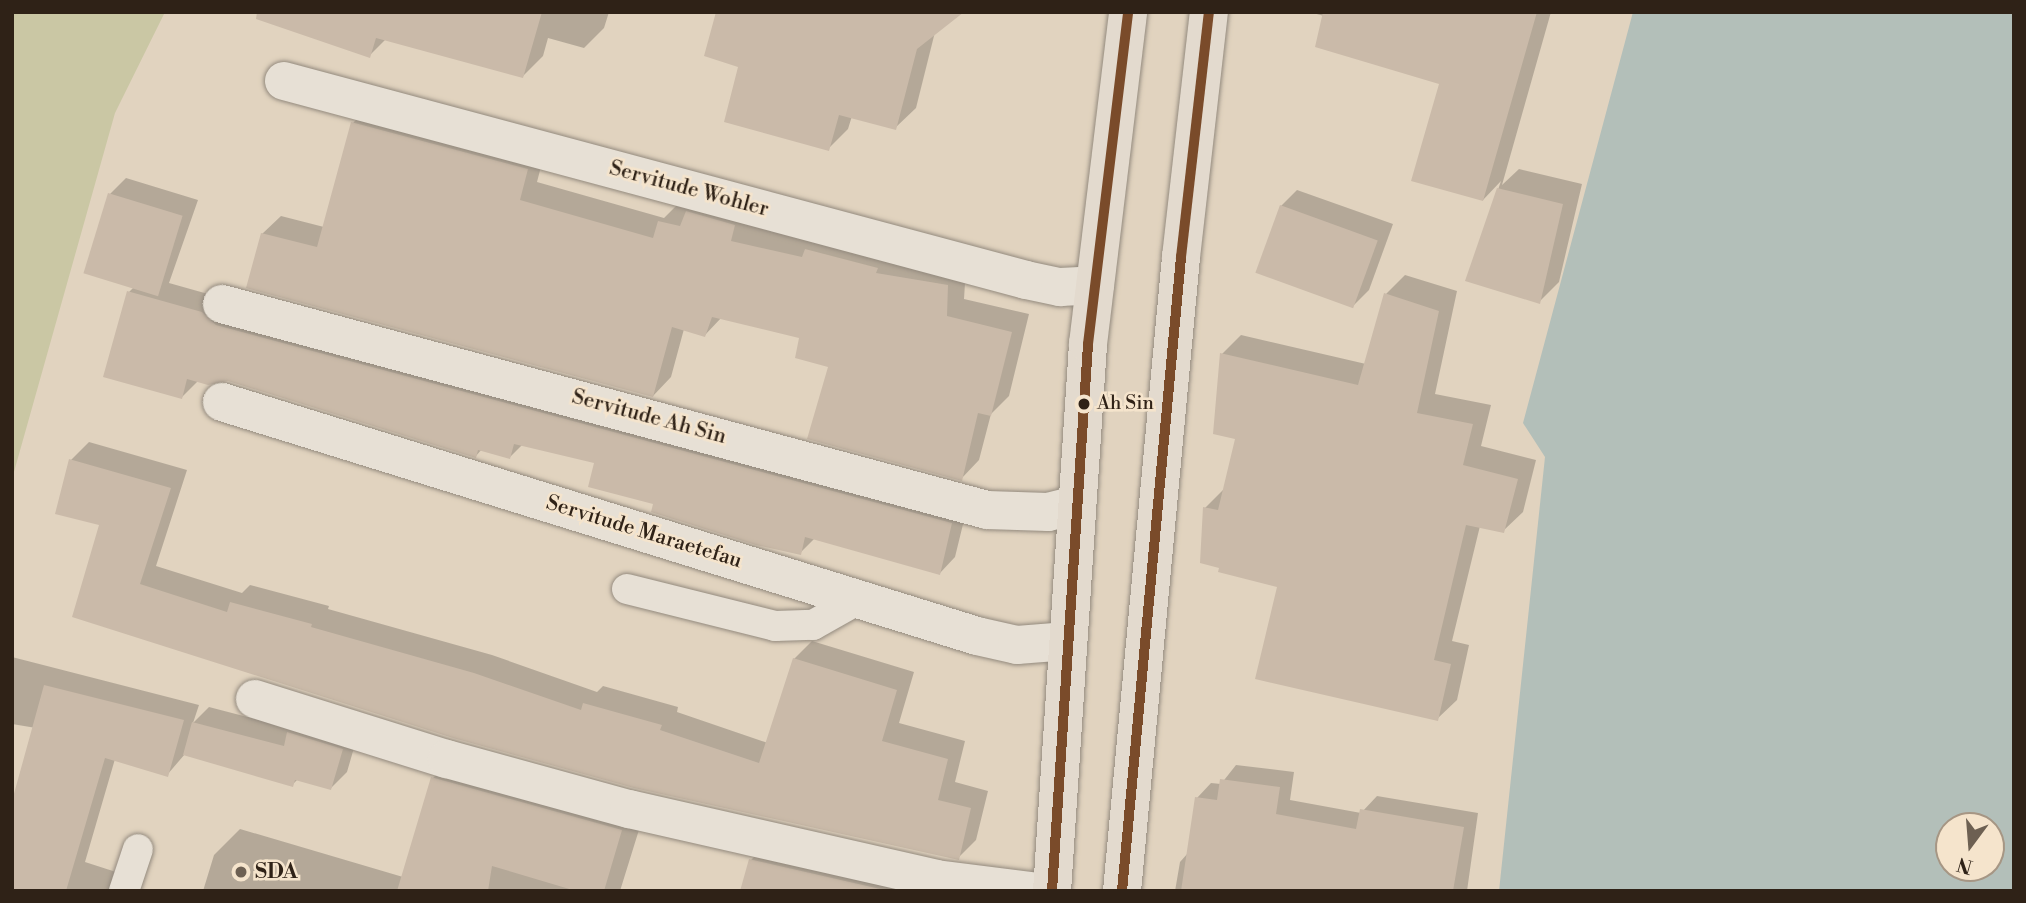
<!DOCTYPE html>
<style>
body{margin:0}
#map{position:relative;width:2026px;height:903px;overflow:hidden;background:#e1d3bf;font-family:"Libre Bodoni",serif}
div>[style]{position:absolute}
.green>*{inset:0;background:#cac7a4}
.water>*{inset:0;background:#b3bfb9}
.shadow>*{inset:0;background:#0003}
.building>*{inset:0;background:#cabaa9;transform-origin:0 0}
.roads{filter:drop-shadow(0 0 2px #938a7e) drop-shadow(0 0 2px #938a7e)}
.lane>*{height:30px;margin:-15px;padding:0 15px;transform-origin:15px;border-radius:15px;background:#e7e0d5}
.street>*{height:38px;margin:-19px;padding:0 19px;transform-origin:19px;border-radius:19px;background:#e7e0d5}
.primary>*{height:38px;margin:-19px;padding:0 19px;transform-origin:19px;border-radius:19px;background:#e3dace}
.bus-1>*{height:10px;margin:-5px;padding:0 5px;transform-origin:5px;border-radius:5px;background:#7a4b2a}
.dots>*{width:19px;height:19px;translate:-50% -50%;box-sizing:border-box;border:4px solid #f5e4cc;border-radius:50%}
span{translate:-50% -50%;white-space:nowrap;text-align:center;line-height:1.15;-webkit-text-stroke:5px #f5e4cc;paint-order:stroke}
.bus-label{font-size:19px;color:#2f2217}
.left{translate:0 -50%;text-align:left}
.street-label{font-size:21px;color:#2f2217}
.poi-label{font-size:21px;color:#2f2217;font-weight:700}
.frame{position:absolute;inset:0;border:14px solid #2f2217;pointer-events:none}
.north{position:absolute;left:1935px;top:812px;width:70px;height:70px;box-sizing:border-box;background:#f5e4cc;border:2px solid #a69684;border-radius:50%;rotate:196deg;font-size:19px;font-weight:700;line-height:28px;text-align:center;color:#2f2217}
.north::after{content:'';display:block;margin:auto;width:24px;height:32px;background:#6d6052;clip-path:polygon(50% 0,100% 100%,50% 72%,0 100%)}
</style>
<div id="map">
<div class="green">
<div style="clip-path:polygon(12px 12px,165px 12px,115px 113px,12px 479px)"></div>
</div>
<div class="water">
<div style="clip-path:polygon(evenodd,1633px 12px,2014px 12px,2014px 891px,1499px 891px,1545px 457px,1523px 423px,1633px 12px,1949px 826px,1991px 826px,1991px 868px,1949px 868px,1949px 826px)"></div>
</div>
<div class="shadow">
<div style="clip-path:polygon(283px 12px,609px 12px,604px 28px,584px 48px,548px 38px,543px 56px,523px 76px,386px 39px,369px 56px)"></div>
<div style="clip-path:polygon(1309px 12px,1551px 12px,1502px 185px,1519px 169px,1582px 184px,1559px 282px,1539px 302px,1467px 280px,1501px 181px,1483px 200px,1441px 82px,1324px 16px)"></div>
<div style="clip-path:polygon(935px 32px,916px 108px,895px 128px,852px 116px,848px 129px,828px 149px,726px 121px)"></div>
<div style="clip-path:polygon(371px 104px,545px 151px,537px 182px,664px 218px,678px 204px,966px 268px,964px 299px,1029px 314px,1009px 396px,991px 414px,979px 460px,961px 479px,802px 337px,722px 317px,705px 335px,684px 329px,671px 377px,653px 396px,262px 234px,281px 216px,324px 227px,353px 123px)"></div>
<div style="clip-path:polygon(126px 178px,198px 200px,169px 283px,967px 508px,955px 557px,940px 573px,815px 538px,800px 553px,655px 502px,596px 462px,523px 444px,510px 457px,482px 449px,476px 456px,229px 379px,198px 381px,182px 397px,129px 292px,134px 287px,110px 194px)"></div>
<div style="clip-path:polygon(1297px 190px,1393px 224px,1369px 290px,1353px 306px,1281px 206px)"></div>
<div style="clip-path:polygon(1405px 275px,1457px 291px,1435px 394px,1491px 405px,1481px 446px,1536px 460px,1523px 512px,1503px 531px,1480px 526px,1452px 641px,1469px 645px,1457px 700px,1437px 719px,1280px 585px,1205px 508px,1224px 489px,1237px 438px,1222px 354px,1241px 335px,1366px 364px,1386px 294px)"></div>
<div style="clip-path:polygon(89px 442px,187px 470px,156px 566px,242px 593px,250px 585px,329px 606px,328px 609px,492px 655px,597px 692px,603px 686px,678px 707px,677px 712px,768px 743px,794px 659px,812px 641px,914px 672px,899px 723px,965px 741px,955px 782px,988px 791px,976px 840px,958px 858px,74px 616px,101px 524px,71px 460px)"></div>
<div style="clip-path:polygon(12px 657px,199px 705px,193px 723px,209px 707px,293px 729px,358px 734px,347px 772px,331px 788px,298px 779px,292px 785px,185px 754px,167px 775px,115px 759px,85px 862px,116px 872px,117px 891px,12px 891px,36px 728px,12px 724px)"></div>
<div style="clip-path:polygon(459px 752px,647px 804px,620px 891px,203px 891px,214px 855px,240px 829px,403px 877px,433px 778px)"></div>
<div style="clip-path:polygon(1236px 765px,1294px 772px,1290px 800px,1361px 813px,1377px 796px,1478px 813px,1467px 891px,1175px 891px,1180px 862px,1188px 853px,1197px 798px,1211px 783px,1221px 784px)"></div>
<div style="clip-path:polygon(773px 838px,928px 891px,742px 891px,751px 860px)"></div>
</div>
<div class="building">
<div style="clip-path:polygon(257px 12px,542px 12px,523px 78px,376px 38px,370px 58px,256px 19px)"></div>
<div style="clip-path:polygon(716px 12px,964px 12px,917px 49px,896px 130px,839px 115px,829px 151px,724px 122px,738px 67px,704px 56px)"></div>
<div style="clip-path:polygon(1323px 12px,1537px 12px,1483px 201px,1411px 181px,1439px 84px,1315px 47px)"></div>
<div style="clip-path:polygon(351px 122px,528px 169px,520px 200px,653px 238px,658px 221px,680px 226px,686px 211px,735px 225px,731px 241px,802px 257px,805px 249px,878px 268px,876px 273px,948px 285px,947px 316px,1012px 332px,991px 416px,978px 413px,962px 481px,807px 439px,828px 367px,795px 358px,799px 338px,712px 317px,705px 337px,672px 327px,653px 397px,246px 288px,261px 233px,317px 247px)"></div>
<div style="clip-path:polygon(1497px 188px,1563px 204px,1540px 304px,1465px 281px)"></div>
<div style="left:108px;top:193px;width:78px;height:84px;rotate:17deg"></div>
<div style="left:1280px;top:205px;width:104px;height:72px;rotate:20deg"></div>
<div style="clip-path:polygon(127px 291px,202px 312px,216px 325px,952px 523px,940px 575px,805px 537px,801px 555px,756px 545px,651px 512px,653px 504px,588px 487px,594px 463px,514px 444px,510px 459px,478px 450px,476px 458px,228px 381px,208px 385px,187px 379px,182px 399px,103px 377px)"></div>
<div style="clip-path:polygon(1384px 293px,1439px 311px,1417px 413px,1473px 424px,1463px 465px,1518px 479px,1504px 533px,1466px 525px,1434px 660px,1451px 664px,1438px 721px,1255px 679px,1277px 587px,1218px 572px,1219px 568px,1200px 563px,1203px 507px,1218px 510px,1235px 439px,1213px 434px,1220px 353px,1358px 385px)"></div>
<div style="clip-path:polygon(69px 459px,171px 488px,140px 584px,227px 612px,230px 602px,312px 624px,311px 627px,474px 673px,581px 710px,583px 703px,662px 725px,660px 730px,759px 763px,793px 658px,897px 690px,882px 741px,948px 759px,938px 800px,971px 808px,959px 860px,634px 788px,453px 738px,72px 617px,99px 525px,55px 514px)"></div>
<div style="clip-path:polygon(44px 685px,184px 720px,168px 777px,105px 758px,66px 891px,12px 891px,12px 801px)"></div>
<div style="clip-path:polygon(192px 722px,284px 746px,287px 732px,343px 749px,331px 790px,295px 780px,293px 787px,183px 755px)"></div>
<div style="clip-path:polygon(431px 777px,622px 830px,604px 891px,576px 891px,492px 866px,488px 891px,397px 891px)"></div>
<div style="clip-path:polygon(1220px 779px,1280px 787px,1276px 814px,1356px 829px,1360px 809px,1464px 827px,1453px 891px,1181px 891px,1195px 797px,1217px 800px)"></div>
<div style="clip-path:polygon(749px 859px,889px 891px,740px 891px)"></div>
</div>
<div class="roads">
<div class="lane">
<div style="left:627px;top:589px;width:153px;rotate:14deg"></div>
<div style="left:775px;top:626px;width:38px;rotate:-2deg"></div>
<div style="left:813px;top:625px;width:53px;rotate:-29.5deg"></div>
<div style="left:124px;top:891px;width:44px;rotate:-71.6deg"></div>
</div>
<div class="street">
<div style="left:284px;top:81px;width:768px;rotate:15.01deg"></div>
<div style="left:1026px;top:280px;width:35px;rotate:12deg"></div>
<div style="left:1060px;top:287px;width:35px;rotate:-3deg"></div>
<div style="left:222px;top:304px;width:792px;rotate:15.07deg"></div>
<div style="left:987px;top:510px;width:61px;rotate:1.9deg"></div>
<div style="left:1048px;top:512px;width:30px;rotate:-14deg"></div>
<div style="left:222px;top:402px;width:790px;rotate:17.22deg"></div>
<div style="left:977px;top:636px;width:41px;rotate:12.7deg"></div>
<div style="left:1017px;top:645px;width:51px;rotate:-4.5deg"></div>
<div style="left:255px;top:699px;width:201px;rotate:17.4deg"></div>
<div style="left:447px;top:759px;width:189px;rotate:15.4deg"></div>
<div style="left:629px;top:809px;width:315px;rotate:12.8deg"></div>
<div style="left:936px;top:879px;width:96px;rotate:7.2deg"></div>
</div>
<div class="primary">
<div style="left:1052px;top:891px;width:548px;rotate:-86.23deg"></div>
<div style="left:1088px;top:344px;width:334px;rotate:-83.1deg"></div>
<div style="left:1122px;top:891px;width:637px;rotate:-84.68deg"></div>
<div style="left:1181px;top:257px;width:247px;rotate:-83.5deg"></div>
</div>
</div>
<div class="bus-1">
<div style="left:1052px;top:891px;width:548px;rotate:-86.23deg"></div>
<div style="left:1088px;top:344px;width:334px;rotate:-83.1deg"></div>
<div style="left:1122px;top:891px;width:637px;rotate:-84.68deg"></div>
<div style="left:1181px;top:257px;width:247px;rotate:-83.5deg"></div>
</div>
<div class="dots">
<div style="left:1084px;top:404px;background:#2f2217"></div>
<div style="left:241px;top:872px;background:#6d6052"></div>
</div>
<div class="bus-label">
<span class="left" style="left:1097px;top:404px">Ah Sin</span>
</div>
<div class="street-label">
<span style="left:689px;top:189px;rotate:15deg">Servitude Wohler</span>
<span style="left:649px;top:417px;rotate:15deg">Servitude Ah Sin</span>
<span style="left:644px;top:532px;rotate:17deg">Servitude Maraetefau</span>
</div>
<div class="poi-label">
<span class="left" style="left:255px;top:872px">SDA</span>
</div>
<div class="frame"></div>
<div class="north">N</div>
</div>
